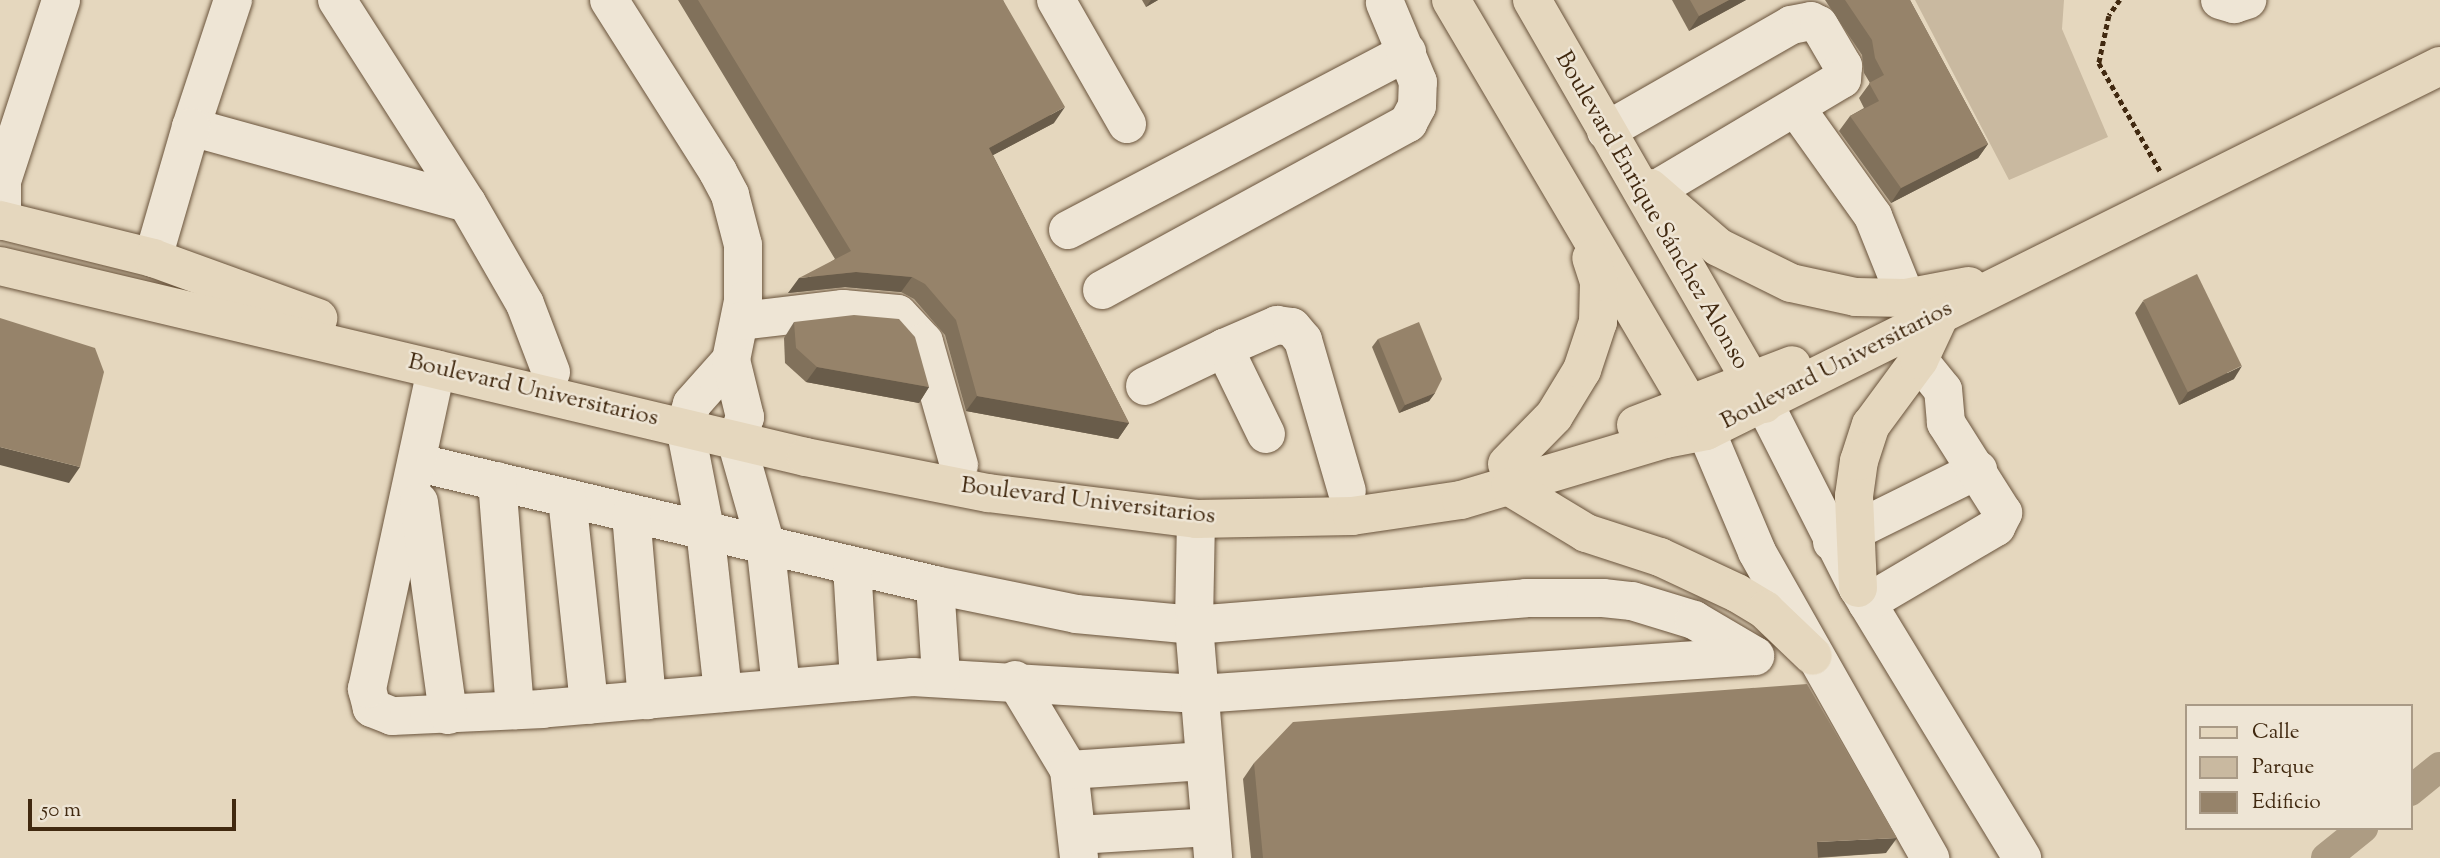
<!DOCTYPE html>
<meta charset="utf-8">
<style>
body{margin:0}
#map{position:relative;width:2440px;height:858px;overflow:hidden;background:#e5d7be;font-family:"Sorts Mill Goudy",serif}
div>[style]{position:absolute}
.green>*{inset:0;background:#c9b9a0}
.canal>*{height:30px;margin:-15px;padding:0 15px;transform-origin:15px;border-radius:15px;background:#ad9c83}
.path>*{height:4.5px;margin-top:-2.25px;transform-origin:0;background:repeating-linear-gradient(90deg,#412910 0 5px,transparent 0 8.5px)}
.roads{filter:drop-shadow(0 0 2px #6a543c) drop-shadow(0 0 2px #6a543c)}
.minor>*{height:38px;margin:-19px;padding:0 19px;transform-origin:19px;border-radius:19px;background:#eee5d5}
.major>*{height:38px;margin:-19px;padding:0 19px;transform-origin:19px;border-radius:19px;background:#e5d7be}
.wall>*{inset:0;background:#81715b}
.shaded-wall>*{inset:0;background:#695c4a}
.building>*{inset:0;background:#96836a;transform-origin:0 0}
span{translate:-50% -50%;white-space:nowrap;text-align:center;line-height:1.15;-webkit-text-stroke:5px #eee5d5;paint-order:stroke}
.street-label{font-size:24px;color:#412910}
.legend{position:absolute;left:2185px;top:704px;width:228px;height:126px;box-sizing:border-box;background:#eee5d5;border:2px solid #a99a86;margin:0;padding:9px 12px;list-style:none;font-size:21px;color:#412910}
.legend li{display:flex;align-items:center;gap:14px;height:35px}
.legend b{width:35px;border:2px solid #a99a86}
.scale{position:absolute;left:28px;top:799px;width:208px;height:32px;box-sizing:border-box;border:4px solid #412910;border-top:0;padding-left:9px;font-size:21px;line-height:24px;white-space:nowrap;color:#412910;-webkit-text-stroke:5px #eee5d5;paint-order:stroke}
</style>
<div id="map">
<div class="green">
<div style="clip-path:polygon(1915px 0,2064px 0,2062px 29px,2108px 137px,2009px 180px)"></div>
</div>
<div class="canal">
<div style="left:2410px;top:791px;width:38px;rotate:-39deg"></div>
<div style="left:2326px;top:858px;width:48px;rotate:-39deg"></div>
</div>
<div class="path">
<div style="left:2120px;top:0;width:19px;rotate:125deg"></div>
<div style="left:2109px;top:16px;width:48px;rotate:102deg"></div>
<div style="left:2099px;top:63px;width:124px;rotate:60.5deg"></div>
</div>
<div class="roads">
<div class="minor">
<div style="left:233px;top:0;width:134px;rotate:108.3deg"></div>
<div style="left:191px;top:127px;width:286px;rotate:15.4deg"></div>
<div style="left:337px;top:0;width:241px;rotate:57.4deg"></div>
<div style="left:467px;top:203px;width:116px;rotate:60.1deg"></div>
<div style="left:525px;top:304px;width:73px;rotate:69.1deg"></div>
<div style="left:609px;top:0;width:204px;rotate:57.6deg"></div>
<div style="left:718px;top:172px;width:26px;rotate:62deg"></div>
<div style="left:730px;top:195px;width:52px;rotate:75.4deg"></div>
<div style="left:743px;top:245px;width:56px;rotate:90deg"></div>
<div style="left:743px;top:301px;width:60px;rotate:101.5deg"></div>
<div style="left:731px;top:360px;width:59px;rotate:131.6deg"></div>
<div style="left:692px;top:404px;width:24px;rotate:107deg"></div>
<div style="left:685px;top:427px;width:104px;rotate:78.9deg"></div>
<div style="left:705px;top:529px;width:165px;rotate:83.7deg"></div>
<div style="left:1056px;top:0;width:143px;rotate:60.2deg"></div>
<div style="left:2220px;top:0;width:15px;rotate:16deg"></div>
<div style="left:2234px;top:4px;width:14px;rotate:-17deg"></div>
<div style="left:1796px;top:108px;width:133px;rotate:54.5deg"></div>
<div style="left:1873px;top:216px;width:88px;rotate:68.1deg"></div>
<div style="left:1606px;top:131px;width:213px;rotate:-29.8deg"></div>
<div style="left:1791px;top:25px;width:20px;rotate:-11deg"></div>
<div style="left:1811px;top:21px;width:9px;rotate:27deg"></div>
<div style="left:1819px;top:25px;width:48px;rotate:59.7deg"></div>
<div style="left:1843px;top:66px;width:13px;rotate:94deg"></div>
<div style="left:1842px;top:79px;width:217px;rotate:149.3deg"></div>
<div style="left:2px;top:221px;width:40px;rotate:-90deg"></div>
<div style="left:2px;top:181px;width:190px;rotate:-71.9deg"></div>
<div style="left:1068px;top:230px;width:383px;rotate:-27.7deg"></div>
<div style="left:153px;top:258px;width:136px;rotate:-73.8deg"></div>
<div style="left:1102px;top:290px;width:349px;rotate:-28.6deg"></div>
<div style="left:1408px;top:123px;width:19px;rotate:-62deg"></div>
<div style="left:1417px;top:106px;width:24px;rotate:-88deg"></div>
<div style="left:1418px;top:82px;width:86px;rotate:-112.7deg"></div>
<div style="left:741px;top:321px;width:103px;rotate:-6.7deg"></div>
<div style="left:843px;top:309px;width:55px;rotate:5.2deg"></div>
<div style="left:898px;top:314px;width:38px;rotate:47deg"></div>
<div style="left:924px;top:342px;width:128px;rotate:74.1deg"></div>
<div style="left:731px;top:360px;width:59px;rotate:76.2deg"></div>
<div style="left:745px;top:417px;width:25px;rotate:111deg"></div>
<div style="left:736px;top:440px;width:106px;rotate:74.1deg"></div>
<div style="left:765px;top:542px;width:146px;rotate:83.7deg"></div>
<div style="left:1145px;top:386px;width:88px;rotate:-25.7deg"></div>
<div style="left:1765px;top:405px;width:205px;rotate:63.1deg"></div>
<div style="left:1858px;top:588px;width:316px;rotate:58.7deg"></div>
<div style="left:1706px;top:431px;width:131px;rotate:67.1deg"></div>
<div style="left:1757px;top:552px;width:352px;rotate:60.5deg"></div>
<div style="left:1266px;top:434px;width:96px;rotate:-116deg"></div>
<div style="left:1224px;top:348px;width:58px;rotate:-23.5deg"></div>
<div style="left:1277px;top:325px;width:15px;rotate:8deg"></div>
<div style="left:1292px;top:327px;width:17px;rotate:50deg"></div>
<div style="left:1303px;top:340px;width:157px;rotate:73.8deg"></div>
<div style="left:419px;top:463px;width:530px;rotate:13.3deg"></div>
<div style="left:935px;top:585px;width:144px;rotate:11.6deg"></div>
<div style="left:1076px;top:614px;width:119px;rotate:5.3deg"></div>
<div style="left:1194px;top:625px;width:333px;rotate:-4.6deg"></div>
<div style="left:1526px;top:598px;width:77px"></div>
<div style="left:1603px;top:598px;width:29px;rotate:6deg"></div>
<div style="left:1632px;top:601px;width:65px;rotate:17deg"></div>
<div style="left:1694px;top:620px;width:71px;rotate:30.5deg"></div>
<div style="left:1755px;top:656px;width:557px;rotate:176.09deg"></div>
<div style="left:1199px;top:694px;width:287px;rotate:-176.6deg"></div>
<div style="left:913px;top:677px;width:371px;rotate:175.1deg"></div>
<div style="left:543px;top:709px;width:151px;rotate:177.3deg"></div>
<div style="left:392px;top:716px;width:22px;rotate:-158deg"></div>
<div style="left:372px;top:708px;width:20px;rotate:-105deg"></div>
<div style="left:367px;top:689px;width:327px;rotate:-77.8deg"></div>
<div style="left:497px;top:481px;width:230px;rotate:85.5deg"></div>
<div style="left:567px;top:498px;width:208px;rotate:83.9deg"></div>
<div style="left:419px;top:502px;width:215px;rotate:82.2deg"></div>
<div style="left:631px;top:514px;width:187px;rotate:85.1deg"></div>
<div style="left:1196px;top:519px;width:106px;rotate:91.1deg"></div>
<div style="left:1194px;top:625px;width:234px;rotate:85.3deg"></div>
<div style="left:1832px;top:542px;width:163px;rotate:-26.3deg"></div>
<div style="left:852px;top:566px;width:114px;rotate:86.5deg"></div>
<div style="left:935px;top:585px;width:91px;rotate:86.2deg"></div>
<div style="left:1867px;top:603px;width:150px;rotate:-30.5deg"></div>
<div style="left:1996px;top:527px;width:16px;rotate:-63deg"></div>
<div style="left:2003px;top:513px;width:107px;rotate:-122.3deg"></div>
<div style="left:1946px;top:423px;width:33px;rotate:-95deg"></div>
<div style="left:1943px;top:390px;width:38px;rotate:-129deg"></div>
<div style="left:1015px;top:680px;width:105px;rotate:59deg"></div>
<div style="left:1069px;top:770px;width:89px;rotate:83.5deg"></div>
<div style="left:1069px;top:770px;width:136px;rotate:-3.8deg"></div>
<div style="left:1077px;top:835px;width:133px;rotate:-3.4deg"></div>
</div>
<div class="major">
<div style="left:1451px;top:0;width:494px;rotate:59.5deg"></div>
<div style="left:1532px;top:0;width:466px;rotate:60.1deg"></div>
<div style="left:1650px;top:188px;width:90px;rotate:40.9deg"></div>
<div style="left:1718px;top:247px;width:81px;rotate:26.3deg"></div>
<div style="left:1791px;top:283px;width:66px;rotate:12.2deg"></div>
<div style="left:1856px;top:297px;width:50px;rotate:1.1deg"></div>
<div style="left:1906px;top:298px;width:64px;rotate:-10.8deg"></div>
<div style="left:0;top:220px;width:158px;rotate:13.9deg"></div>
<div style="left:153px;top:258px;width:176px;rotate:20deg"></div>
<div style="left:0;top:266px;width:828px;rotate:13.33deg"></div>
<div style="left:806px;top:457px;width:186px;rotate:11.2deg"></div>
<div style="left:988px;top:493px;width:210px;rotate:7.1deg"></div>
<div style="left:1196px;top:519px;width:156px;rotate:-1.1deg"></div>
<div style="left:1352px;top:516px;width:110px;rotate:-8.4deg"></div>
<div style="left:1461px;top:500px;width:213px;rotate:-16.6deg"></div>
<div style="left:1665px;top:439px;width:42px;rotate:-11deg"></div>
<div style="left:1706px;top:431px;width:820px;rotate:-26.44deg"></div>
<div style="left:1636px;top:425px;width:167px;rotate:-21deg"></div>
<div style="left:1507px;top:464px;width:67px;rotate:-45.6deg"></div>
<div style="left:1554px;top:416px;width:54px;rotate:-58.7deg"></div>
<div style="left:1582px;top:370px;width:51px;rotate:-71.6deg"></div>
<div style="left:1598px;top:322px;width:40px;rotate:-88.6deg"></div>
<div style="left:1599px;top:282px;width:25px;rotate:-108deg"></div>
<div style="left:1510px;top:487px;width:89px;rotate:31.2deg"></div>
<div style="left:1586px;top:533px;width:78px;rotate:18deg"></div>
<div style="left:1660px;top:557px;width:85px;rotate:25.1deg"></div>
<div style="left:1737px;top:593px;width:33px;rotate:31deg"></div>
<div style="left:1765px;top:610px;width:66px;rotate:43.8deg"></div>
<div style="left:1858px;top:588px;width:92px;rotate:-92.5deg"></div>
<div style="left:1854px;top:496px;width:35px;rotate:-82deg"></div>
<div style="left:1859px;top:461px;width:38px;rotate:-72deg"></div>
<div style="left:1871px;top:425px;width:81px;rotate:-53.6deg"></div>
<div style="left:1919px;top:360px;width:50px;rotate:-65deg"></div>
</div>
</div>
<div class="wall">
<div style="clip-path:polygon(678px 0,1003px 0,1054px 123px,993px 155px,1129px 423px,1118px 439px,966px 411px,945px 335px,914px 299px,901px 292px,845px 287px,788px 293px,835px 259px)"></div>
<div style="clip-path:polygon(1142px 0,1158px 0,1146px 7px)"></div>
<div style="clip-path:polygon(1672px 0,1746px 0,1689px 31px)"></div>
<div style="clip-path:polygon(1825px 0,1910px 0,1988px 144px,1978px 158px,1891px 203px,1839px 131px,1850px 116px,1864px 108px,1859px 98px,1870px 83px,1864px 73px,1862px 55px)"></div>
<div style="clip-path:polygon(2143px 301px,2234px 379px,2179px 405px,2135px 313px)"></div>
<div style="clip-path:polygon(794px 322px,929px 387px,919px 403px,806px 382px,785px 363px,784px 338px)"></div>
<div style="clip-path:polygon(1378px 339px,1435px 393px,1429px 401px,1399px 413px,1372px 347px)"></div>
<div style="clip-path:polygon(1254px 763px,1886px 853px,1818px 858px,1251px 858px,1243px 779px)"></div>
</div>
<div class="shaded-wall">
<div style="clip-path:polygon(1151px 0,1158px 0,1146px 7px)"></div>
<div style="clip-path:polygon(1729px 0,1746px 0,1689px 31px,1699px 16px)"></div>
<div style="clip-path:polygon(1065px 107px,1054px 123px,978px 163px,989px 148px)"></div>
<div style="clip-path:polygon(1988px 144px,1978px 158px,1891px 203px,1901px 188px)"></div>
<div style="clip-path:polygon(856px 272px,912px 277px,901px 292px,845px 287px,788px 293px,799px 278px)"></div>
<div style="clip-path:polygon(2242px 366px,2234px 379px,2179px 405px,2188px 392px)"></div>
<div style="clip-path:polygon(817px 367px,929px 387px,919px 403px,806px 382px)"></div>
<div style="clip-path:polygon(1435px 393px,1429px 401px,1399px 413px,1405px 405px)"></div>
<div style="clip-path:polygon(977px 396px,1129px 423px,1118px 439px,966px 411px)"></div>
<div style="clip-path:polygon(0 447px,80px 467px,69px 483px,0 465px)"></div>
<div style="clip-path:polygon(1897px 838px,1886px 853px,1806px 858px,1817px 842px)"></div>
</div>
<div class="building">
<div style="clip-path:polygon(698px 0,1003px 0,1065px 107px,989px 148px,1129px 423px,977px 396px,956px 320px,925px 284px,912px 277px,856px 272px,799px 278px,851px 251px)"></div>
<div style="clip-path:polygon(1690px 0,1729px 0,1699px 16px)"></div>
<div style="clip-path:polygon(1845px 0,1910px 0,1988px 144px,1901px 188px,1850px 116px,1879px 101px,1869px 83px,1884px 75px,1875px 58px,1872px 40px)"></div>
<div style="left:2197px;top:274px;width:102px;height:60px;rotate:64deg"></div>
<div style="clip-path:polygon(854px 315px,899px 319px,915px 337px,929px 387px,817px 367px,796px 348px,794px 322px)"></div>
<div style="clip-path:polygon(0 318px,95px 348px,104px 372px,80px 467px,0 447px)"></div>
<div style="clip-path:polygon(1419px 322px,1442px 379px,1435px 393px,1405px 405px,1378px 339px)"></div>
<div style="clip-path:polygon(1807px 684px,1897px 838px,1817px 842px,1818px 858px,1263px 858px,1254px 763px,1293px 722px)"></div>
</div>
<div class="street-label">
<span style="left:1651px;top:211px;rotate:60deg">Boulevard Enrique Sánchez Alonso</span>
<span style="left:1837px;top:366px;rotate:-27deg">Boulevard Universitarios</span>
<span style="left:533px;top:391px;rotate:13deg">Boulevard Universitarios</span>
<span style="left:1088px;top:502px;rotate:7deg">Boulevard Universitarios</span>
</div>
<ul class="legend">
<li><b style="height:9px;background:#e5d7be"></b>Calle</li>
<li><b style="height:19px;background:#c9b9a0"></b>Parque</li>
<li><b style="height:19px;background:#96836a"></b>Edificio</li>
</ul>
<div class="scale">50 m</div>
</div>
